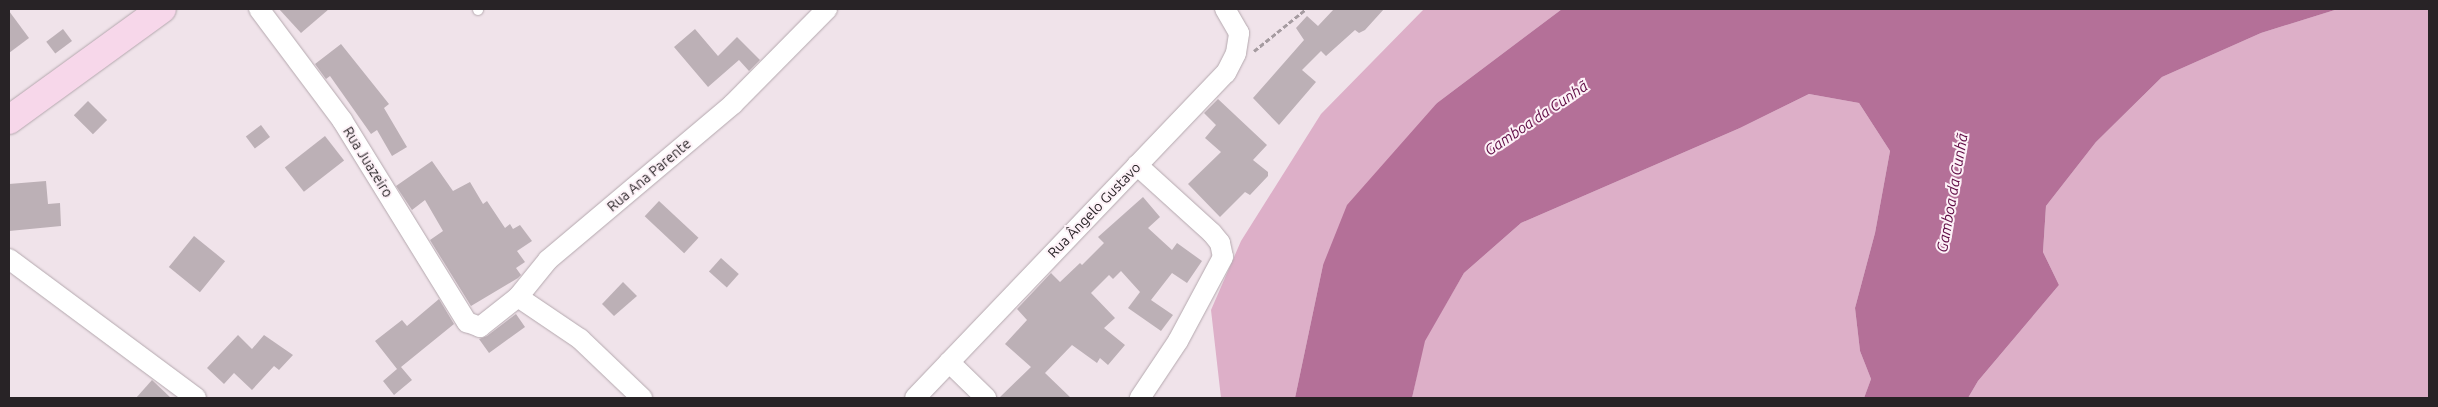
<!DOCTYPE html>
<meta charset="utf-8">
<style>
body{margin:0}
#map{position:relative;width:2438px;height:407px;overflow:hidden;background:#f0e3ea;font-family:Ubuntu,sans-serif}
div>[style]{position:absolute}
.green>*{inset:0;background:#ddafc8}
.water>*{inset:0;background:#b47098}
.building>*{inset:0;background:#bcb0b6;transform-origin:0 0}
.path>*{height:3px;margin-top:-1.5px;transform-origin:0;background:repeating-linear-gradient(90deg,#a59ba0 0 5px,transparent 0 7.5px)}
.roads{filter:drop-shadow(0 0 1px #b4a8ae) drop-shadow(0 0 1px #b4a8ae)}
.lane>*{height:10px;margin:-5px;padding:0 5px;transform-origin:5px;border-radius:5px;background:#fff}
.street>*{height:20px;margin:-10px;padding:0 10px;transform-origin:10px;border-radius:10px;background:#fff}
.secondary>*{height:28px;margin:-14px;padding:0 14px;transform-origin:14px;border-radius:14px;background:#f7d7ea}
span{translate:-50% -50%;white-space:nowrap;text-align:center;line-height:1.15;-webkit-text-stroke:4px #fdf1f7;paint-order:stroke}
.street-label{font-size:14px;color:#282326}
.water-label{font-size:15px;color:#600c45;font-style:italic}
.frame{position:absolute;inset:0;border:10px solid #282326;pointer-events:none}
</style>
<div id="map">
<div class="green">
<div style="clip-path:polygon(1424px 9px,1562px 9px,1437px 103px,1323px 265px,1295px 398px,1221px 398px,1211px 310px,1241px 241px,1321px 114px)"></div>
<div style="clip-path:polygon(2338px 9px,2429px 9px,2429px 398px,1968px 398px,1978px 381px,2059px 285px,2043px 252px,2046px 206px,2096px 142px,2162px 77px,2261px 33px)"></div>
<div style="clip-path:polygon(1809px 94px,1859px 103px,1890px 151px,1875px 233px,1855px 308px,1860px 351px,1871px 379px,1864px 398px,1412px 398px,1424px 341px,1464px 273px,1521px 223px,1740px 128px)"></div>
</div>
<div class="water">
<div style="clip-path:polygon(1562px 9px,2338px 9px,2261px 33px,2162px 77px,2096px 142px,2046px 206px,2043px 252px,2059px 285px,1978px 381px,1968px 398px,1864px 398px,1871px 379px,1860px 351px,1855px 308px,1875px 233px,1890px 151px,1859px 103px,1809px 94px,1740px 128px,1521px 223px,1464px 273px,1425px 341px,1412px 398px,1295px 398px,1323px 265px,1347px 205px,1437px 103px)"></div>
</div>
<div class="building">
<div style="clip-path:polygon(279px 9px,329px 9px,301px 33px)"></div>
<div style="clip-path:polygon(1334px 9px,1384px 9px,1365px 30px,1359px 33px,1355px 30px,1326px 56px,1321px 51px,1302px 70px,1316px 82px,1279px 125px,1253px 98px,1304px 40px,1296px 28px,1307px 16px,1318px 26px)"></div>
<div style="clip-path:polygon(9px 11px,29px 38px,9px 53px)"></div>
<div style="left:63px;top:29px;width:15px;height:21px;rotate:53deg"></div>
<div style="clip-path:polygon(695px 29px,718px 56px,737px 37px,760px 60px,749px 71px,739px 60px,708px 87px,674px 47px)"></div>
<div style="clip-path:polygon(341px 44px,389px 104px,384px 108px,407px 147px,392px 156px,377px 130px,371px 134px,330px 76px,326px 79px,315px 64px)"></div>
<div style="clip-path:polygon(1218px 99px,1267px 145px,1253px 160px,1268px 172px,1268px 176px,1250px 195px,1245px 192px,1220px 217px,1188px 184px,1221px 152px,1205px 138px,1216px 125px,1204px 113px)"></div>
<div style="left:88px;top:101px;width:27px;height:20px;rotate:45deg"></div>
<div style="left:261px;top:125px;width:15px;height:19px;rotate:53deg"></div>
<div style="left:325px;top:136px;width:31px;height:51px;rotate:52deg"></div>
<div style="clip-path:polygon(432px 161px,453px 191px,470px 182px,483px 204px,487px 201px,505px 228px,510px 224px,513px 229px,520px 225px,532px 241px,517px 251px,525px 262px,516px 268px,521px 275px,518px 278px,471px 306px,430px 240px,443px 231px,425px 200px,412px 210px,396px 186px)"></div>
<div style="clip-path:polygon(46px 181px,48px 204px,60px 203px,61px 226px,9px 231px,9px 184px)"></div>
<div style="clip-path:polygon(1143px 197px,1160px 217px,1148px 228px,1172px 250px,1177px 243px,1202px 261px,1187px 283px,1172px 273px,1151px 300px,1173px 315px,1161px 331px,1128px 308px,1140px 292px,1121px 271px,1113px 279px,1109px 275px,1091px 293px,1115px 318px,1104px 328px,1125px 345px,1108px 365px,1100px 358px,1097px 363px,1072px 345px,1045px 373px,1071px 398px,999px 398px,1031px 367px,1005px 344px,1027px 320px,1017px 309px,1051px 273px,1060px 282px,1080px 263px,1082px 265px,1104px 243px,1098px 237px)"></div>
<div style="left:659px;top:201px;width:54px;height:21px;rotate:43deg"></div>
<div style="left:194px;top:236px;width:40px;height:40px;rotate:39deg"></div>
<div style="left:721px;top:258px;width:24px;height:18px;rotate:42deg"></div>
<div style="clip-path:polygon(623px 282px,637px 296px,614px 316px,602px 304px)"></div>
<div style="clip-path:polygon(439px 299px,454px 324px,401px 367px,412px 380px,394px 395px,383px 381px,397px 369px,375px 341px,402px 320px,407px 326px)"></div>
<div style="clip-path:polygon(516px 314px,525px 327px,489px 353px,479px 339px,487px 336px)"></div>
<div style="clip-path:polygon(238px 335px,252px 349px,264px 335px,293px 355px,279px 370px,274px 366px,252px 390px,234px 373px,224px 384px,207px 368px)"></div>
<div style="clip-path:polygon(152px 380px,171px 398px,136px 398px)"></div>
</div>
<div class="path">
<div style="left:1254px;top:51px;width:67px;rotate:-38.9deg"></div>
</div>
<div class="roads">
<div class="lane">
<div style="left:478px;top:9px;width:1px;rotate:90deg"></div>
</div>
<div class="street">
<div style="left:259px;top:9px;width:139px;rotate:53.2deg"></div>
<div style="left:342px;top:120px;width:238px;rotate:58.3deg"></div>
<div style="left:467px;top:322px;width:14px;rotate:21deg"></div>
<div style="left:480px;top:327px;width:48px;rotate:-38.3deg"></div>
<div style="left:518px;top:297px;width:48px;rotate:-51deg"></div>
<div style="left:548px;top:260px;width:242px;rotate:-40.1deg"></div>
<div style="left:733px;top:104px;width:134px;rotate:-45.3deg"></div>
<div style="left:1137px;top:165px;width:101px;rotate:42.2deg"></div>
<div style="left:1212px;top:233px;width:13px;rotate:51deg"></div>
<div style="left:1220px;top:243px;width:14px;rotate:78deg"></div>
<div style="left:1223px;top:257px;width:95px;rotate:118.2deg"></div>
<div style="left:1178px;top:341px;width:69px;rotate:123.7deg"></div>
<div style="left:9px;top:259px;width:233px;rotate:36.6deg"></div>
<div style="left:518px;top:297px;width:75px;rotate:34.1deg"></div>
<div style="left:580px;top:339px;width:86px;rotate:43.6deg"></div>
<div style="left:949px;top:362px;width:52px;rotate:44.2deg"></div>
<div style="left:915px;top:398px;width:450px;rotate:-46.3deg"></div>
<div style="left:1226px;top:73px;width:22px;rotate:-63deg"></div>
<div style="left:1236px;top:53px;width:20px;rotate:-81deg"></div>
<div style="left:1239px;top:33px;width:28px;rotate:-120deg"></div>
</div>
<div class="secondary">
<div style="left:9px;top:120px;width:189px;rotate:-36deg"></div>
</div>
</div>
<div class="street-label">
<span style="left:368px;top:162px;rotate:58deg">Rua Juazeiro</span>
<span style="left:649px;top:175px;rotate:-40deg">Rua Ana Parente</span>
<span style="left:1094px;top:210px;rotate:-46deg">Rua Ângelo Gustavo</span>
</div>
<div class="water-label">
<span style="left:1536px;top:118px;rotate:-34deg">Gamboa da Cunhã</span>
<span style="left:1952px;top:193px;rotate:-80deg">Gamboa da Cunhã</span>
</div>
<div class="frame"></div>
</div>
